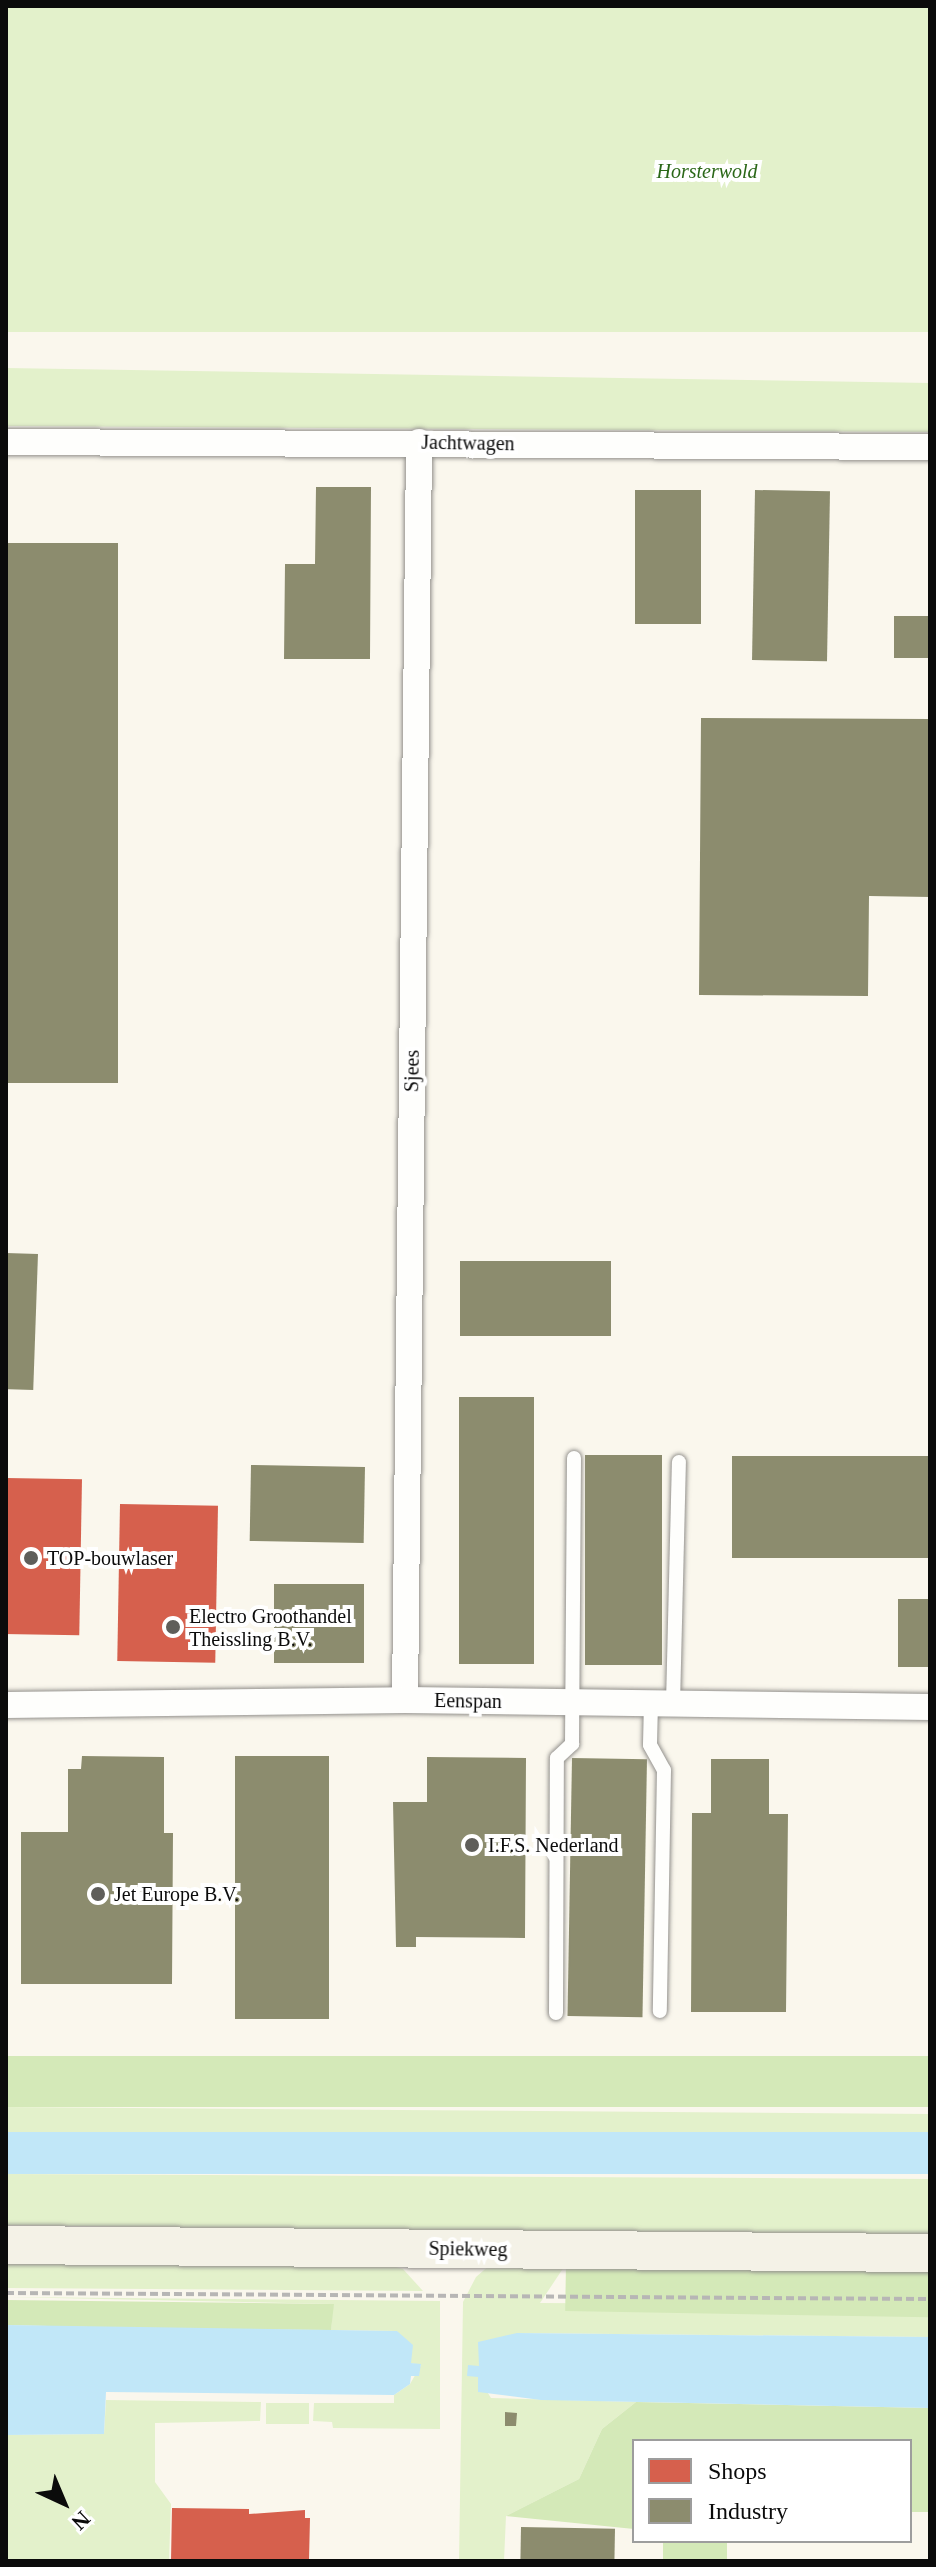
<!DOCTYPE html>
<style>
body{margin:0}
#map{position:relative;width:936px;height:2567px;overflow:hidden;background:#faf7ed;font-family:Georgia,serif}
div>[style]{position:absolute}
.green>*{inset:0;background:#e3f1cb;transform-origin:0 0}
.forest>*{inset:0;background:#d4e9b8;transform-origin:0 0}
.water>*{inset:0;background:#c1e7f8;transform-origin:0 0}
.shops>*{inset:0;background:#d6604d;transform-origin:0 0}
.industry>*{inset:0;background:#8c8c6e;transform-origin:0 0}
.path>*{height:4px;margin-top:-2px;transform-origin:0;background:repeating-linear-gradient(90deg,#b7b6b5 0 8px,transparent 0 12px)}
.roads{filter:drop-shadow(0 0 2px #93918d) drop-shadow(0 0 2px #93918d)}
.lane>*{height:14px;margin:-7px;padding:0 7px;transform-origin:7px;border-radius:7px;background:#fefefc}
.street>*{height:26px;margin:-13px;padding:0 13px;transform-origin:13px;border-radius:13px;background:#fefefc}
.secondary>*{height:38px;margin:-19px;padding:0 19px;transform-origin:19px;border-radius:19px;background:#f4f2e7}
.dots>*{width:22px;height:22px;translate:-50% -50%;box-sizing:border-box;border:4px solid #fff;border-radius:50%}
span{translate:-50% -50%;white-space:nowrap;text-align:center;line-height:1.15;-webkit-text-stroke:8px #fff;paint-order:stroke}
.park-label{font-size:20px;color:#2a6717;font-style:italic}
.street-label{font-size:20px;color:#0b0b0b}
.poi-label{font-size:20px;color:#0b0b0b}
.left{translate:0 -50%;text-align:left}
.frame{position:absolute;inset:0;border:8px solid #0b0b0b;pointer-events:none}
.legend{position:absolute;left:632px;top:2439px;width:280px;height:104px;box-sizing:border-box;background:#fff;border:2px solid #9d9d9d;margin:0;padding:10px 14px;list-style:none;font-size:24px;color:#0b0b0b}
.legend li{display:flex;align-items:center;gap:16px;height:40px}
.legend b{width:40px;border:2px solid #9d9d9d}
.north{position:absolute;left:24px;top:2463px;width:80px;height:80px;-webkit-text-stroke:6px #fff;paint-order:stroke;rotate:136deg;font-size:22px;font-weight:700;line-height:32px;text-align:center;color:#0b0b0b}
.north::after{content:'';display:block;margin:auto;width:28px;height:36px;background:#0b0b0b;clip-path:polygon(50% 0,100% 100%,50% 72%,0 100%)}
</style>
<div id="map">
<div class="green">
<div style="left:6px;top:6px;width:924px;height:326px"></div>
<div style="clip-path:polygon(6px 368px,930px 383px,930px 432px,6px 426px)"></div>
<div style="clip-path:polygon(6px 2107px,930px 2114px,930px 2135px,6px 2132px)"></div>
<div style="clip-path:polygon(6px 2174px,930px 2179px,930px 2239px,6px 2225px)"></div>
<div style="clip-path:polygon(139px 2256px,386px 2264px,403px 2269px,423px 2291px,6px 2288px,6px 2264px)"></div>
<div style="clip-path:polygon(491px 2264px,566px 2264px,540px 2303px,930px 2305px,930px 2337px,518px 2333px,479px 2366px,478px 2377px,491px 2398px,636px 2402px,602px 2429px,579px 2479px,506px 2516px,504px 2561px,459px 2561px,463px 2302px,476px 2277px)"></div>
<div style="clip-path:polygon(6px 2297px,440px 2301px,440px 2429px,333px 2428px,332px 2422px,313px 2421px,314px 2403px,394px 2403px,394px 2395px,410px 2384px,421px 2365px,411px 2363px,397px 2331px,331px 2330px,333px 2304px)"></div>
<div style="clip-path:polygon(106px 2400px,261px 2402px,260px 2421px,155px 2423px,155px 2482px,171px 2504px,169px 2561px,6px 2561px,6px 2435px,104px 2434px)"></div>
<div style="left:266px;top:2403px;width:43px;height:21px"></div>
</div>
<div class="forest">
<div style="left:6px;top:2056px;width:924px;height:51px"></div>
<div style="left:566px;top:2264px;width:364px;height:47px;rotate:1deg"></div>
<div style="clip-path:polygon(6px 2300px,334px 2304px,331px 2330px,172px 2329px,6px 2325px)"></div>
<div style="clip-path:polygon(636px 2402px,930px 2408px,930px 2512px,910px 2512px,910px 2441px,634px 2441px,634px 2529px,506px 2516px,579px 2479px,602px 2429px)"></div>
<div style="left:663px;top:2541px;width:64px;height:21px"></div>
</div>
<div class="water">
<div style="left:6px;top:2132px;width:924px;height:42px"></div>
<div style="clip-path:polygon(6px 2325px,397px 2331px,413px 2345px,411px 2363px,421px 2364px,419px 2376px,411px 2376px,410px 2384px,394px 2395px,106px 2392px,104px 2434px,6px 2435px)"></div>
<div style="clip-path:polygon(517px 2333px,930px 2337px,930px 2408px,541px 2400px,478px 2392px,478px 2377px,467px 2376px,468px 2365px,479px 2366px,478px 2342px)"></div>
</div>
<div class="shops">
<div style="left:6px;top:1478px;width:76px;height:156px;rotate:1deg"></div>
<div style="left:120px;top:1504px;width:98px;height:157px;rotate:1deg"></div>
<div style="clip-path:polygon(172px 2508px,249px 2509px,249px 2514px,305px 2510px,305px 2518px,310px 2518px,309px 2561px,171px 2561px)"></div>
</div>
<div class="industry">
<div style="clip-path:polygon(316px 487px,371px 487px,370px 659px,284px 659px,285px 564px,315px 564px)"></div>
<div style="left:635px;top:490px;width:66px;height:134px"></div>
<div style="left:755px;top:490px;width:75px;height:170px;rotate:1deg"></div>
<div style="left:6px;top:543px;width:112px;height:540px"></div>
<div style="left:894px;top:616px;width:36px;height:42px"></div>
<div style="clip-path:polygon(701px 718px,930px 719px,930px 897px,869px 896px,868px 996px,699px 995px)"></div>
<div style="left:6px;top:1253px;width:32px;height:136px;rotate:2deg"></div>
<div style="left:460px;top:1261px;width:151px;height:75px"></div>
<div style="left:459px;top:1397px;width:75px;height:267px"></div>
<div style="left:585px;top:1455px;width:77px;height:210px"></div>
<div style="left:732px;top:1456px;width:198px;height:102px"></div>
<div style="left:251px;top:1465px;width:114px;height:76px;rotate:1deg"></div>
<div style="left:274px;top:1584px;width:90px;height:79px"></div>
<div style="left:898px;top:1599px;width:32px;height:68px"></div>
<div style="clip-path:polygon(82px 1756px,164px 1757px,164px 1833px,173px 1833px,172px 1984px,21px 1984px,21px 1832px,68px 1832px,68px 1769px,81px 1769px)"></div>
<div style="left:235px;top:1756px;width:94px;height:263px"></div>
<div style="clip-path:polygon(427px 1757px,526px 1758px,525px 1938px,416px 1937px,416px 1947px,396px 1947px,393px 1802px,427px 1802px)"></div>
<div style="left:572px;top:1758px;width:75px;height:258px;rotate:1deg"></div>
<div style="clip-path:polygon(711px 1759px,769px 1759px,769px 1814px,788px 1814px,786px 2012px,691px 2012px,692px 1813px,711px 1813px)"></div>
<div style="clip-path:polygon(505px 2412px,517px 2413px,516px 2426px,505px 2426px)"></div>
<div style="left:521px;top:2527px;width:94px;height:34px;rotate:1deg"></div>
</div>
<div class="path">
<div style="left:6px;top:2293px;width:924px;rotate:0.37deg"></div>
</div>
<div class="roads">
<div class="lane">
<div style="left:651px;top:1703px;width:42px;rotate:91.4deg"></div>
<div style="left:650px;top:1745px;width:29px;rotate:61deg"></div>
<div style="left:664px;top:1770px;width:241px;rotate:91deg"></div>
<div style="left:673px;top:1704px;width:242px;rotate:-88.6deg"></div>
<div style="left:556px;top:2013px;width:255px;rotate:-89.8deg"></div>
<div style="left:557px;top:1758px;width:21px;rotate:-43deg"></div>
<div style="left:572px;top:1744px;width:286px;rotate:-89.6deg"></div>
</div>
<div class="street">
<div style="left:6px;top:442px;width:924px;rotate:0.31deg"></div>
<div style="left:405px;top:1700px;width:1258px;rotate:-89.36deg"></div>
<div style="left:6px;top:1705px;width:399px;rotate:-0.7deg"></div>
<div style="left:405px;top:1700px;width:525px;rotate:0.76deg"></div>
</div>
<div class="secondary">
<div style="left:6px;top:2245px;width:924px;rotate:0.5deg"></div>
</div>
</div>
<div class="dots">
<div style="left:31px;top:1558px;background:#5f5e5a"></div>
<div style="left:173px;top:1627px;background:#5f5e5a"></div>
<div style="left:472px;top:1845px;background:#5f5e5a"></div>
<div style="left:98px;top:1894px;background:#5f5e5a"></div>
</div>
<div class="park-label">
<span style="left:707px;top:171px">Horsterwold</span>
</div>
<div class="street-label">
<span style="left:468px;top:443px;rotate:1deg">Jachtwagen</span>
<span style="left:412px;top:1071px;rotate:-89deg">Sjees</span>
<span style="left:468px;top:1701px;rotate:1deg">Eenspan</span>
<span style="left:468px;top:2249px;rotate:1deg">Spiekweg</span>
</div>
<div class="poi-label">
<span class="left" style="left:47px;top:1558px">TOP-bouwlaser</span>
<span class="left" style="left:189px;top:1628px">Electro Groothandel<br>Theissling B.V.</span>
<span class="left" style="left:488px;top:1845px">I.F.S. Nederland</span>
<span class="left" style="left:114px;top:1894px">Jet Europe B.V.</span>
</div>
<div class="frame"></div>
<ul class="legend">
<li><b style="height:22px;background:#d6604d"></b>Shops</li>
<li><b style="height:22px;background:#8c8c6e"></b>Industry</li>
</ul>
<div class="north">N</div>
</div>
